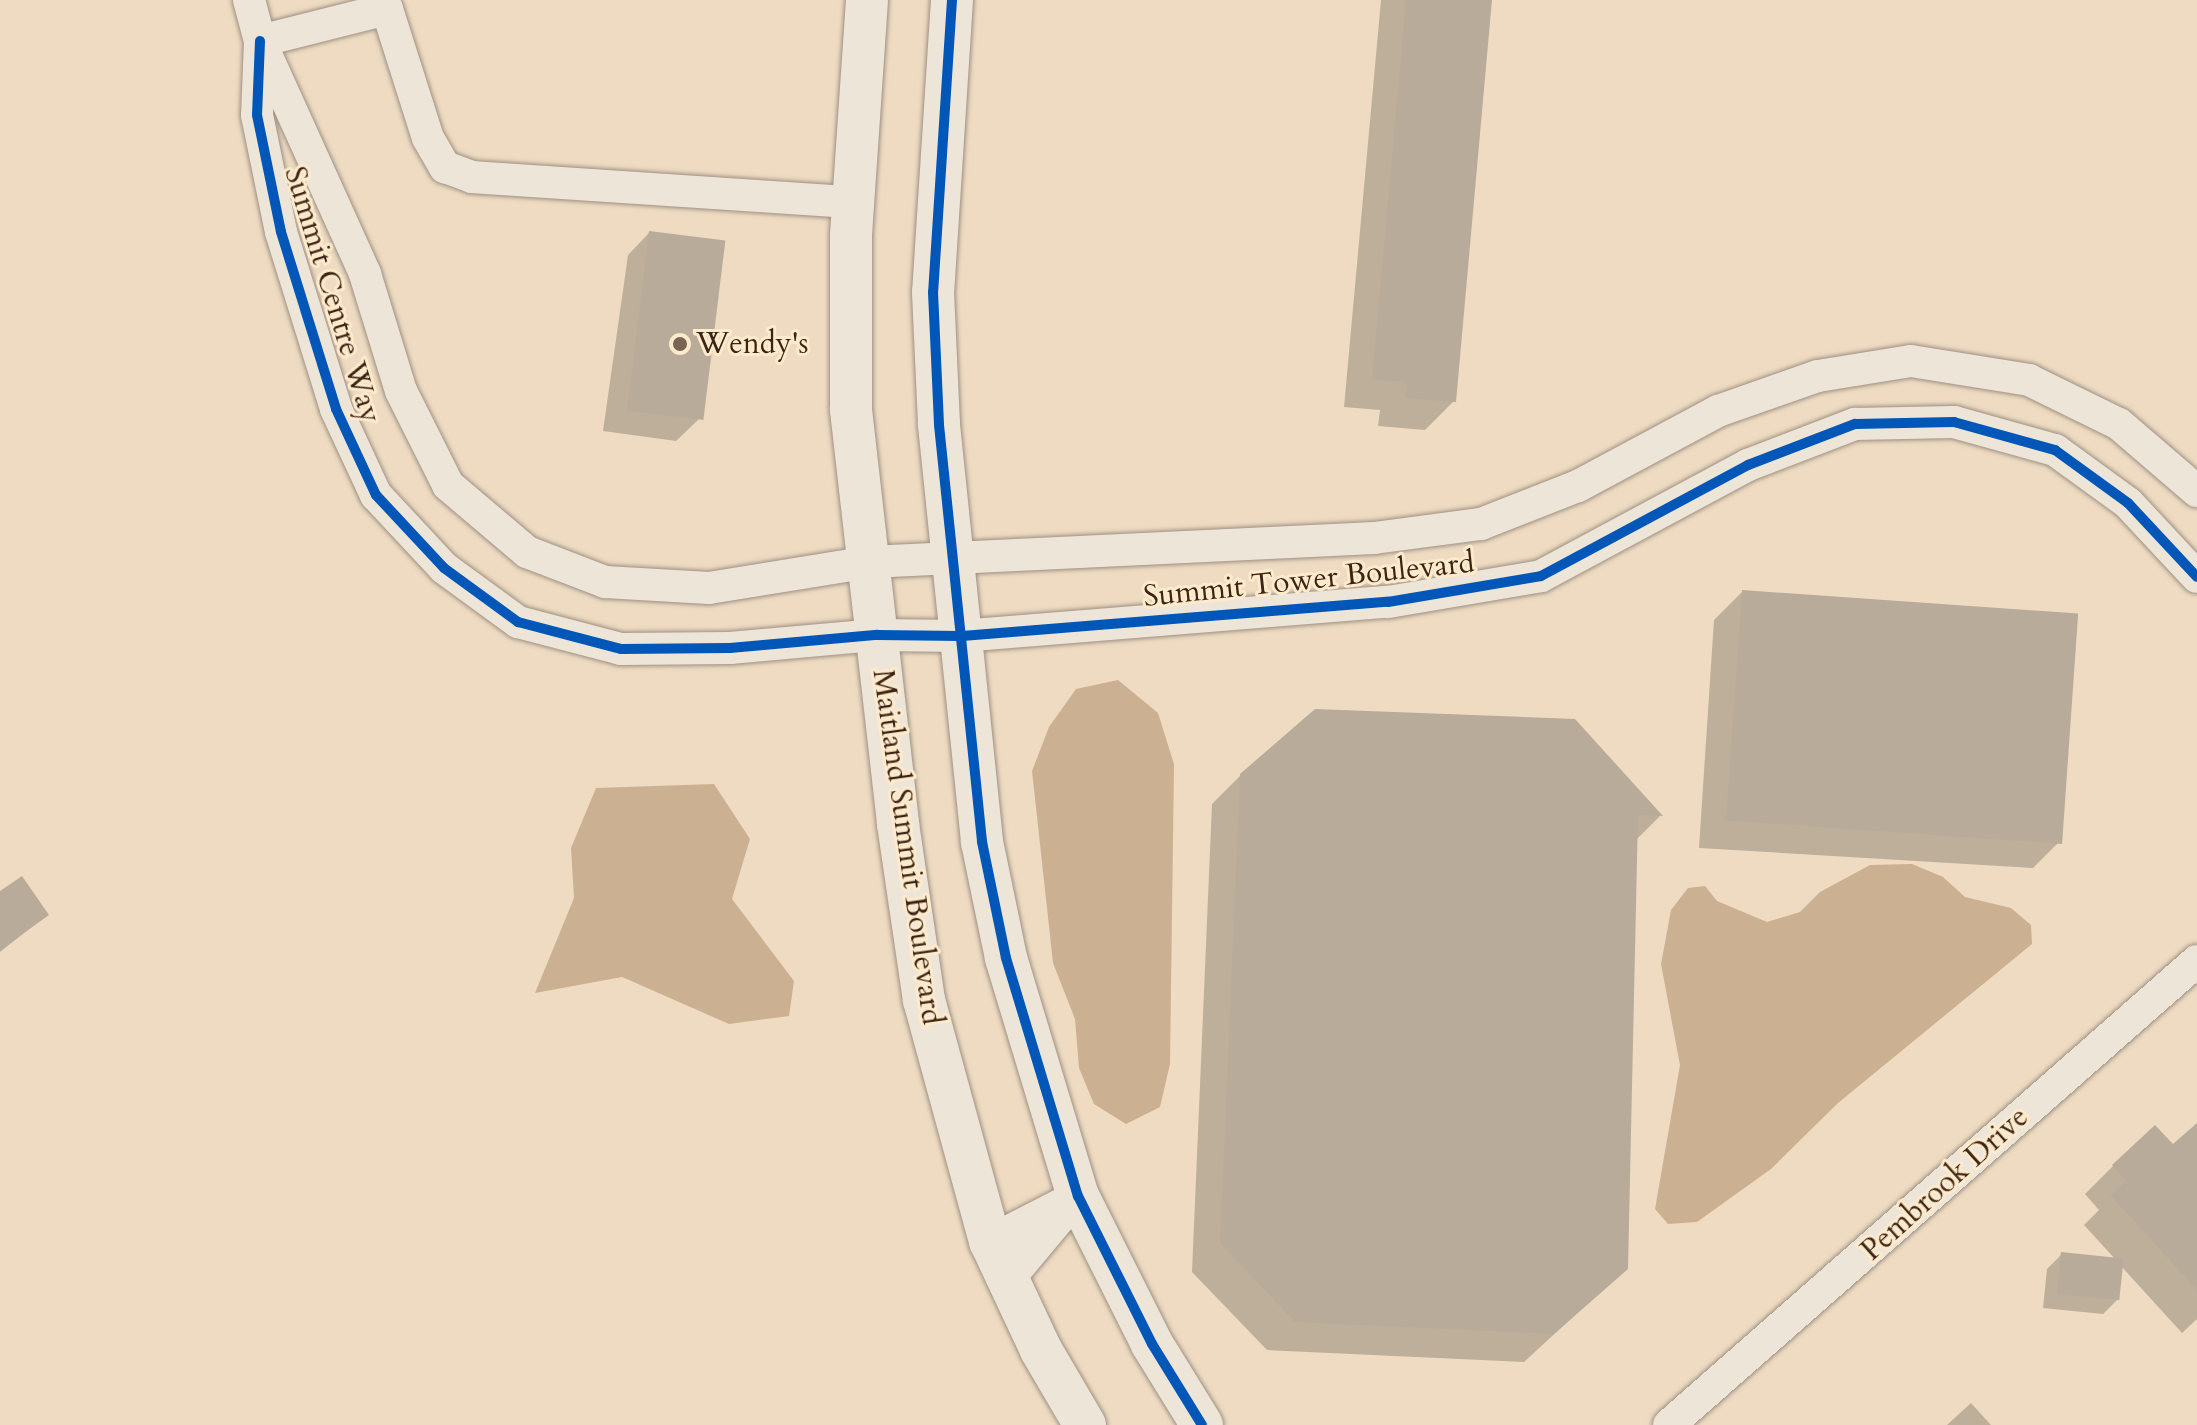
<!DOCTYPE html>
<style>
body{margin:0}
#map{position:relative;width:2197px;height:1425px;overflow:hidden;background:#eedbc2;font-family:Cardo,serif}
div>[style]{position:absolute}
.water>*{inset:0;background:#cbb191}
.shadow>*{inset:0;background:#0003}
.building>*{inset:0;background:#b9ab9a;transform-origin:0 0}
.roads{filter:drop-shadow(0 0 2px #9e9081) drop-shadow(0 0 2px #9e9081)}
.minor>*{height:32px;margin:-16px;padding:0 16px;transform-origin:16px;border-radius:16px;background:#eee5d9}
.tertiary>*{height:42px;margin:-21px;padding:0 21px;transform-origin:21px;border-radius:21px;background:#eee5d9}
.cycleway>*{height:10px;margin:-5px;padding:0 5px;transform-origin:5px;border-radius:5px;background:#0057b8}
.dots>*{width:22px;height:22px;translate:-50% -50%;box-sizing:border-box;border:4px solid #ffeacc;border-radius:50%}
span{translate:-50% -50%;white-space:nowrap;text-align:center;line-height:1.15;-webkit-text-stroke:6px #ffeacc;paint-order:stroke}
.street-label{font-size:30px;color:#3b2415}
.poi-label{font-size:30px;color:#3b2415}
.left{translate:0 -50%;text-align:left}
</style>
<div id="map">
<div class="water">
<div style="clip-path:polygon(1118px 680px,1158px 713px,1174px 764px,1170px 1064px,1160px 1107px,1126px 1124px,1094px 1104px,1079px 1068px,1075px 1019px,1053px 963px,1032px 771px,1049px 727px,1076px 689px)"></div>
<div style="clip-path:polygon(714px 784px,750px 839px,732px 899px,794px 981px,789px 1016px,729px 1024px,622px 977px,535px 993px,574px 898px,571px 848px,596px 788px)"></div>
<div style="clip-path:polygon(1912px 864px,1943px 877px,1965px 897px,2011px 908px,2031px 925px,2032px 944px,1838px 1103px,1771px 1169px,1697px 1222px,1668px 1224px,1655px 1209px,1680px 1065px,1661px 964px,1671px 910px,1688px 888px,1705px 886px,1717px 901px,1767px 922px,1800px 912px,1820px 892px,1870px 865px)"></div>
</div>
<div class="shadow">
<div style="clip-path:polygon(1381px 0,1490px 0,1454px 401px,1425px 430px,1378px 426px,1380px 410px,1344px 407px)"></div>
<div style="clip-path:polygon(649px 233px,698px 420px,676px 441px,603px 431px,628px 255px)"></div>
<div style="clip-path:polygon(1742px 592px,2061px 840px,2033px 868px,1699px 848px,1714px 620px)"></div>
<div style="clip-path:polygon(1574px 721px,1660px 816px,1635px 841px,1626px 1268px,1524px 1362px,1267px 1350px,1192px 1272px,1212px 804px,1241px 775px)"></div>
<div style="clip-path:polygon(0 894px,47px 915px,0 952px)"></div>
<div style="clip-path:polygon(2197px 1125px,2197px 1319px,2182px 1333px,2121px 1266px,2118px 1299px,2103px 1314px,2043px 1308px,2047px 1269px,2062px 1254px,2116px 1260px,2084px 1225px,2099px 1210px,2085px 1194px,2113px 1166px,2173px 1147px)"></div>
<div style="clip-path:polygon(1971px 1403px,1991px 1425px,1947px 1425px)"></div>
</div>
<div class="building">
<div style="clip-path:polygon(1406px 0,1492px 0,1456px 402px,1405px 398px,1407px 382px,1372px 379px)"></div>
<div style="left:649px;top:231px;width:77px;height:181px;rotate:7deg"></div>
<div style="left:1742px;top:590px;width:337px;height:231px;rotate:4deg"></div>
<div style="clip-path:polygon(1315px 709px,1575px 719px,1663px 816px,1638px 815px,1628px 1269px,1554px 1334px,1295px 1322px,1220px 1243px,1240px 774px)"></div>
<div style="clip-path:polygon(22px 876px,49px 915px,0 950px,0 891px)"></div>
<div style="clip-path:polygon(2197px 1123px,2197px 1290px,2110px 1195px,2126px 1181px,2112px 1165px,2155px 1125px,2173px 1144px)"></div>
<div style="left:2061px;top:1252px;width:63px;height:42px;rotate:6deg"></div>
</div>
<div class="roads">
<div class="minor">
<div style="left:249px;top:0;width:42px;rotate:75deg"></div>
<div style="left:260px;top:41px;width:256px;rotate:65.7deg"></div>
<div style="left:365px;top:274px;width:122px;rotate:72.9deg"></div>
<div style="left:401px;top:391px;width:105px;rotate:63.4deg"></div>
<div style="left:448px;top:485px;width:104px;rotate:40.3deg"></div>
<div style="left:527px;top:552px;width:84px;rotate:21deg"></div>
<div style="left:605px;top:582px;width:104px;rotate:3.3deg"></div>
<div style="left:709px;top:588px;width:162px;rotate:-9.2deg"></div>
<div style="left:869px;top:562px;width:506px;rotate:-2.72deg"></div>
<div style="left:1374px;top:538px;width:108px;rotate:-7.5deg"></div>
<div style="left:1481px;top:524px;width:104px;rotate:-21.4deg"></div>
<div style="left:1578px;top:486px;width:159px;rotate:-28.2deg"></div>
<div style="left:1718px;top:411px;width:106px;rotate:-19.3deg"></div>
<div style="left:1818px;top:376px;width:94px;rotate:-9.2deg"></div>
<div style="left:1911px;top:361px;width:120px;rotate:9.1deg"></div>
<div style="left:2029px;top:380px;width:100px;rotate:26.1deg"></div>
<div style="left:2119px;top:424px;width:103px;rotate:40.7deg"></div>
<div style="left:260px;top:41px;width:74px;rotate:92.3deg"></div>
<div style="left:257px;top:115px;width:119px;rotate:78.4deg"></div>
<div style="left:281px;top:232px;width:185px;rotate:72.7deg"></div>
<div style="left:336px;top:409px;width:95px;rotate:65.1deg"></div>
<div style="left:376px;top:495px;width:100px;rotate:47deg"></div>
<div style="left:444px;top:568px;width:92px;rotate:36.1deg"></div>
<div style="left:518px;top:622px;width:106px;rotate:14.7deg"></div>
<div style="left:621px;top:649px;width:109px;rotate:-0.5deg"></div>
<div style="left:730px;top:648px;width:148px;rotate:-5.1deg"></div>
<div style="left:877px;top:635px;width:84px;rotate:0.7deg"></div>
<div style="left:961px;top:636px;width:428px;rotate:-4.6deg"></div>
<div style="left:1388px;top:602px;width:155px;rotate:-9.6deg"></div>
<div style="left:1541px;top:576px;width:235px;rotate:-28.2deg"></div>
<div style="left:1748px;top:465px;width:115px;rotate:-21deg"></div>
<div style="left:1855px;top:424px;width:99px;rotate:-1.2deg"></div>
<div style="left:1954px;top:422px;width:105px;rotate:15.5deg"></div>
<div style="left:2055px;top:450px;width:90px;rotate:36deg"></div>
<div style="left:2128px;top:503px;width:101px;rotate:47deg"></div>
<div style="left:260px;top:41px;width:131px;rotate:-14.1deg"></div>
<div style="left:387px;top:9px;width:135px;rotate:72.4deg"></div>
<div style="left:428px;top:138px;width:34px;rotate:60deg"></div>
<div style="left:445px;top:167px;width:29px;rotate:20deg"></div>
<div style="left:472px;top:177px;width:382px;rotate:3.8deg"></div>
<div style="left:990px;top:1241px;width:83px;rotate:-27.2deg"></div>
<div style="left:1007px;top:1281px;width:111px;rotate:-50.1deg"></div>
<div style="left:1669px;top:1425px;width:703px;rotate:-41.31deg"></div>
</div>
<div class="tertiary">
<div style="left:867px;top:0;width:237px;rotate:93.9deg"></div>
<div style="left:851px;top:236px;width:174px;rotate:90deg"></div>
<div style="left:851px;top:410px;width:417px;rotate:83.5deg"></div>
<div style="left:898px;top:824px;width:178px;rotate:81.6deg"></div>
<div style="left:924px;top:1000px;width:250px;rotate:74.7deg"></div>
<div style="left:990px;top:1241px;width:120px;rotate:64.9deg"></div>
<div style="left:1041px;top:1350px;width:87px;rotate:59.6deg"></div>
<div style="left:952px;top:0;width:293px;rotate:93.7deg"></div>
<div style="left:933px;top:292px;width:133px;rotate:87.4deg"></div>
<div style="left:939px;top:425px;width:419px;rotate:84.1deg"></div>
<div style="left:982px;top:842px;width:118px;rotate:78.3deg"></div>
<div style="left:1006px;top:958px;width:249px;rotate:73.2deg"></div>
<div style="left:1078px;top:1196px;width:165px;rotate:63.4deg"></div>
<div style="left:1152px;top:1344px;width:95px;rotate:58.3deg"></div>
</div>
</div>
<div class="cycleway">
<div style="left:952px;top:0;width:293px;rotate:93.7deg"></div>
<div style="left:933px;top:292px;width:133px;rotate:87.4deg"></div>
<div style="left:939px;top:425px;width:419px;rotate:84.1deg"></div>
<div style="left:982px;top:842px;width:118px;rotate:78.3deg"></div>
<div style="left:1006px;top:958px;width:249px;rotate:73.2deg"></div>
<div style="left:1078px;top:1196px;width:165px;rotate:63.4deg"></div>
<div style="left:1152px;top:1344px;width:95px;rotate:58.3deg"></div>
<div style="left:260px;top:41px;width:74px;rotate:92.3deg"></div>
<div style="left:257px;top:115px;width:119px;rotate:78.4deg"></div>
<div style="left:281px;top:232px;width:185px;rotate:72.7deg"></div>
<div style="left:336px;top:409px;width:95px;rotate:65.1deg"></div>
<div style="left:376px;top:495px;width:100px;rotate:47deg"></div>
<div style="left:444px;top:568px;width:92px;rotate:36.1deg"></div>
<div style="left:518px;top:622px;width:106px;rotate:14.7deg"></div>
<div style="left:621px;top:649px;width:109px;rotate:-0.5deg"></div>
<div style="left:730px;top:648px;width:148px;rotate:-5.1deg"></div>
<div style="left:877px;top:635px;width:84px;rotate:0.7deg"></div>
<div style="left:961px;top:636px;width:428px;rotate:-4.6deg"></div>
<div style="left:1388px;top:602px;width:155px;rotate:-9.6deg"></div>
<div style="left:1541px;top:576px;width:235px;rotate:-28.2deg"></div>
<div style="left:1748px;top:465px;width:115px;rotate:-21deg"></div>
<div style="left:1855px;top:424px;width:99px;rotate:-1.2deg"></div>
<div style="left:1954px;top:422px;width:105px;rotate:15.5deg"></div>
<div style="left:2055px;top:450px;width:90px;rotate:36deg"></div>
<div style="left:2128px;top:503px;width:101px;rotate:47deg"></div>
</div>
<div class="dots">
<div style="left:680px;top:344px;background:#7a6452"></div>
</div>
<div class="street-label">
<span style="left:332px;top:295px;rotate:73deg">Summit Centre Way</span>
<span style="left:1309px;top:580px;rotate:-6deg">Summit Tower Boulevard</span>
<span style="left:907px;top:847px;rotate:82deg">Maitland Summit Boulevard</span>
<span style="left:1945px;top:1184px;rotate:-42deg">Pembrook Drive</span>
</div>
<div class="poi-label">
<span class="left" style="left:696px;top:344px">Wendy's</span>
</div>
</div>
